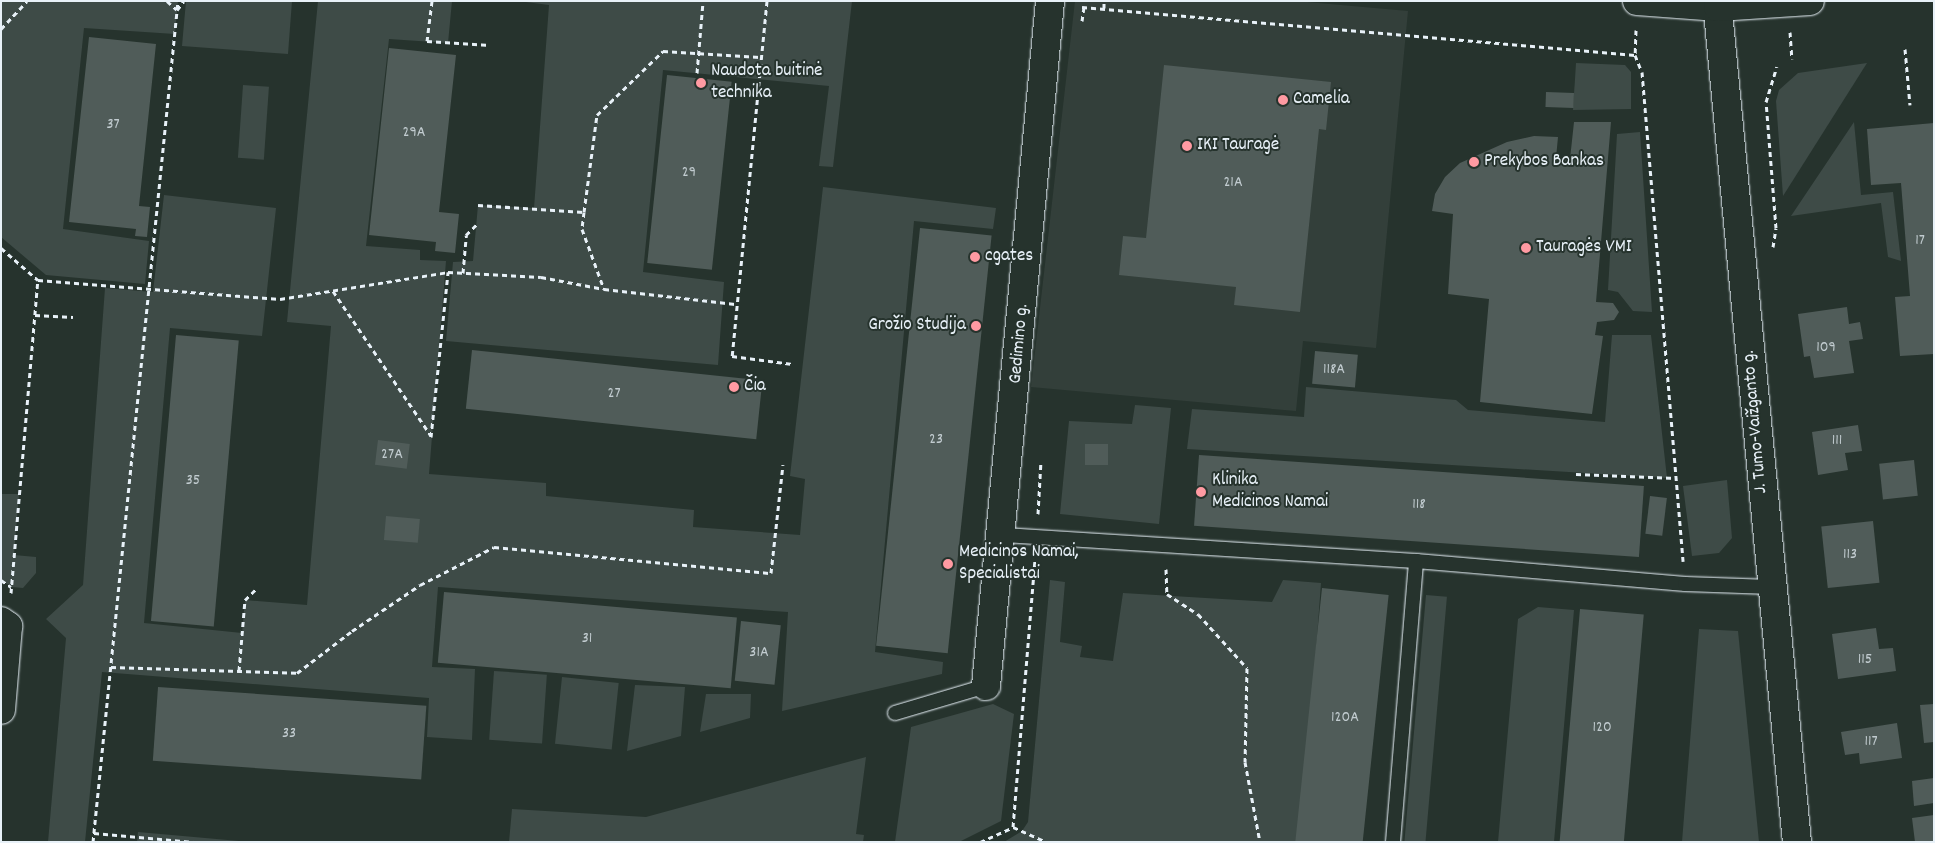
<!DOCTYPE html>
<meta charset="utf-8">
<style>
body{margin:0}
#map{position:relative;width:1935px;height:843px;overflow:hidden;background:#26332d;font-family:Dekko,sans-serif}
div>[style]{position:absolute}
.built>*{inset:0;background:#333f3a}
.green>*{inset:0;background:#3e4b47;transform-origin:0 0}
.building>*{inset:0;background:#505c59;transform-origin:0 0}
.path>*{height:3px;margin-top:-1.5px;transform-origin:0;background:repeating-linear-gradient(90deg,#e8f1f8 0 5px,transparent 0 9px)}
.roads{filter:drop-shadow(0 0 1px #e8f1f8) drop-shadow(0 0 1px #e8f1f8)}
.service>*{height:14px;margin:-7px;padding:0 7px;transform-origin:7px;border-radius:7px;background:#26332d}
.minor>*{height:28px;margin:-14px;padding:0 14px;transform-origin:14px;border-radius:14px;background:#26332d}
.primary>*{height:28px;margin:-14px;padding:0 14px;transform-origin:14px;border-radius:14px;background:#26332d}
.dots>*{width:14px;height:14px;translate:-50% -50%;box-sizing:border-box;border:2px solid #26332d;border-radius:50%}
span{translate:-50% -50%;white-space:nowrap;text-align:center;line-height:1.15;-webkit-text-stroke:4px #26332d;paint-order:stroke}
.number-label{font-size:16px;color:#c2ccd0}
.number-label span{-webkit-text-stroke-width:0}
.poi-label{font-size:19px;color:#e8f1f8}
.left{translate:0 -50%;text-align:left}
.right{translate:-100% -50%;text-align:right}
.street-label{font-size:19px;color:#e8f1f8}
.frame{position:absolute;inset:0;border:2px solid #e8f1f8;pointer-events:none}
</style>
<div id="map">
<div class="built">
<div style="clip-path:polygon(1075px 1px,1296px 1px,1408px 11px,1376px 348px,1303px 341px,1296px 411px,1031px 387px)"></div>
</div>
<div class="green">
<div style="clip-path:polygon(1px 1px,178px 1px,175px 34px,84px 28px,63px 229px,149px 241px,145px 284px,46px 275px,1px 237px)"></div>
<div style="clip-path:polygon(186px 1px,292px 1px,288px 54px,182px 46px)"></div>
<div style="clip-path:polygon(318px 1px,452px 1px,448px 43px,389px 39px,366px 246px,420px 250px,420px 260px,446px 261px,429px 474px,546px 483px,546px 496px,694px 510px,693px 527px,800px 535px,805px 479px,790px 476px,823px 187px,996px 208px,993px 229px,914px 221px,875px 652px,943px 662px,942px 674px,782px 711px,788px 612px,438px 587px,432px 667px,475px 669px,472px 740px,427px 737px,429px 698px,102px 672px,85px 842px,48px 842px,66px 638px,46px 619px,83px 585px,105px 288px,153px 292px,164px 195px,276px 208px,262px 336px,170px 328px,144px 623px,242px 633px,245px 600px,307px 605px,331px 326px,287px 322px)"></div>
<div style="clip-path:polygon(518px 1px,852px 1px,833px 167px,819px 166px,829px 86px,663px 70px,643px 272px,724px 282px,718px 365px,446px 341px,453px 262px,473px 261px,478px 205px,534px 208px,549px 5px)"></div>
<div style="clip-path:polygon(1576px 63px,1625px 65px,1631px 72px,1631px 109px,1573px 110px)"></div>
<div style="clip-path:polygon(1867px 63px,1783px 196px,1776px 101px,1779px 90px,1798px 73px)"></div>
<div style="left:243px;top:85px;width:26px;height:73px;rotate:4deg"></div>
<div style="clip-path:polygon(1854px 122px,1861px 195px,1893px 192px,1901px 261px,1888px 257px,1881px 203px,1791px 216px)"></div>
<div style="clip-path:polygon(1640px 132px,1652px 312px,1633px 311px,1618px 292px,1608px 290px,1617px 134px)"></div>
<div style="clip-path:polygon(1612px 335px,1651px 335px,1667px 478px,1187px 449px,1192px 409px,1304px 417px,1306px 387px,1456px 400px,1468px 410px,1605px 422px)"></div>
<div style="clip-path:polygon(1135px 405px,1171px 408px,1159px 524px,1060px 514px,1069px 421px,1132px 424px)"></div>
<div style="clip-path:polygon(1727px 480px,1732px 538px,1719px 553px,1692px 556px,1683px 486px)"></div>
<div style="clip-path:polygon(1px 494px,19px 494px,14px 555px,36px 557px,36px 573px,23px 588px,12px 587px,1px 580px)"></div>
<div style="clip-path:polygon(1050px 580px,1065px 582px,1060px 642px,1082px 646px,1080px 657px,1113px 661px,1123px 593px,1272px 602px,1283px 580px,1321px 583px,1302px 842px,1004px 842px,1022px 831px,1028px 822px)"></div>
<div style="left:1426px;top:595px;width:21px;height:248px;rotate:5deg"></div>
<div style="clip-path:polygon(1538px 607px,1574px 610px,1554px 842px,1498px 842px,1518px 619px)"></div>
<div style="clip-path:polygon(1699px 629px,1738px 631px,1759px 842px,1682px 842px)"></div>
<div style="left:494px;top:671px;width:53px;height:69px;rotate:4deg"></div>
<div style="left:562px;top:677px;width:57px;height:67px;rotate:6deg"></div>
<div style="clip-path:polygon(635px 685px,685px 687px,681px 736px,627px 751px)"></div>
<div style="clip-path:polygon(706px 694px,751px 694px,750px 718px,700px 732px)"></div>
<div style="clip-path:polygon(993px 704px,1014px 714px,1001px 821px,959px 842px,895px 842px,911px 727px)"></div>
<div style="clip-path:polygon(866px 757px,856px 834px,864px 835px,863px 842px,509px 842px,512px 809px,646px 817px)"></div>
<div style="clip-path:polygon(138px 832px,250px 842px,137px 842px)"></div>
</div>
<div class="building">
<div style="clip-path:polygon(89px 37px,156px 44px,139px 206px,150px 207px,147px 237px,135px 236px,136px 229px,69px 222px)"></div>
<div style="clip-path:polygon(389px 48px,456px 55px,439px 212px,459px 214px,455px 253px,435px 251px,436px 242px,369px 235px)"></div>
<div style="clip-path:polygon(1164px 65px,1331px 82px,1326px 130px,1319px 129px,1300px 312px,1234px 305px,1236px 287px,1119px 275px,1123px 236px,1146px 238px)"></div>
<div style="left:667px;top:75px;width:65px;height:189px;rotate:6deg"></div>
<div style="left:1546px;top:92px;width:28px;height:15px;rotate:2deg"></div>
<div style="clip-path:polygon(1574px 122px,1611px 122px,1596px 302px,1613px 303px,1619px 312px,1614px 320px,1597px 322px,1595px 335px,1603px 336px,1592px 414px,1480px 402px,1489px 299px,1448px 294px,1453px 214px,1432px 211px,1435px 194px,1445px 177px,1460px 163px,1507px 142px,1534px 136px,1558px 137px,1556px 158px,1570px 159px)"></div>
<div style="clip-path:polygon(1934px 123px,1934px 354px,1900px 356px,1895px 297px,1910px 296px,1901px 183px,1871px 185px,1867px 129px)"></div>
<div style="left:920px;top:228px;width:72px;height:420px;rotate:6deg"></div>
<div style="clip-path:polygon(1847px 307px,1849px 324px,1860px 322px,1863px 339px,1849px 341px,1854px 373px,1814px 378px,1810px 356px,1804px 357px,1798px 314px)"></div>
<div style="left:176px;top:335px;width:63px;height:287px;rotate:5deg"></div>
<div style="left:472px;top:350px;width:292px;height:59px;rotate:6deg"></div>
<div style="left:1315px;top:351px;width:43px;height:33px;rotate:5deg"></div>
<div style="clip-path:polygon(1858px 425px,1862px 451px,1845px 453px,1848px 470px,1818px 475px,1812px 432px)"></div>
<div style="left:378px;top:440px;width:32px;height:25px;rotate:7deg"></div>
<div style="left:1085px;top:444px;width:23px;height:21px"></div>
<div style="left:1199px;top:455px;width:446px;height:71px;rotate:4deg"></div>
<div style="left:1914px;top:460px;width:36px;height:35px;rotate:84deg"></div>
<div style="left:1650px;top:496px;width:17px;height:38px;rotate:7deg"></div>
<div style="left:386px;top:516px;width:34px;height:24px;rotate:5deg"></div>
<div style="left:1873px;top:521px;width:62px;height:52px;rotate:84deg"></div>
<div style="left:1322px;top:588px;width:67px;height:255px;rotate:6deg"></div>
<div style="left:444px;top:592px;width:294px;height:71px;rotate:5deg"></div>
<div style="left:1580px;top:609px;width:64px;height:234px;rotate:5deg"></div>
<div style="left:741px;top:621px;width:40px;height:60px;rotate:6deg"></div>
<div style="clip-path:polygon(1876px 628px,1879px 649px,1893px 648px,1896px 671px,1838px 679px,1832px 634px)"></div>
<div style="left:158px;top:687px;width:269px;height:74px;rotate:4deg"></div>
<div style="clip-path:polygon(1934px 704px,1934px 742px,1924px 743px,1920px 705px)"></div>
<div style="clip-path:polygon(1897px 723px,1902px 758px,1860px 764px,1859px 753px,1845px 755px,1841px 732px)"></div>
<div style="clip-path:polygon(1934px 778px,1934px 803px,1914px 806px,1912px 781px)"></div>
<div style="clip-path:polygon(1934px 815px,1934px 842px,1915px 842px,1912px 818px)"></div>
</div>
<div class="path">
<div style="left:167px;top:1px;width:13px;rotate:42deg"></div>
<div style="left:177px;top:10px;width:11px;rotate:-52deg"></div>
<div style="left:432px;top:1px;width:40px;rotate:97.1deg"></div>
<div style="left:427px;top:41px;width:63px;rotate:3.6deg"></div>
<div style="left:767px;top:1px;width:357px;rotate:95.6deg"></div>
<div style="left:732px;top:356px;width:61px;rotate:7.6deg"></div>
<div style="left:1082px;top:7px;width:555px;rotate:4.96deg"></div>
<div style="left:1104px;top:8px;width:7px;rotate:-90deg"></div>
<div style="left:1082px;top:21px;width:14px;rotate:-82deg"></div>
<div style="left:1px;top:29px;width:38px;rotate:-47deg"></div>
<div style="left:1636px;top:30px;width:25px;rotate:92deg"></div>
<div style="left:1635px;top:55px;width:18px;rotate:68deg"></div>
<div style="left:1642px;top:72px;width:491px;rotate:85.2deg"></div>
<div style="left:1790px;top:32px;width:27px;rotate:86deg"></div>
<div style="left:1905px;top:49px;width:56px;rotate:84.9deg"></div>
<div style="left:697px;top:73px;width:72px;rotate:-85.2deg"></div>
<div style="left:478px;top:205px;width:106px;rotate:3.8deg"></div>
<div style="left:584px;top:212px;width:98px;rotate:-82.4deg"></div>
<div style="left:597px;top:115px;width:92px;rotate:-44.1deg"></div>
<div style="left:663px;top:51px;width:97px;rotate:3.5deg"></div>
<div style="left:584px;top:212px;width:17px;rotate:97deg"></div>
<div style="left:582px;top:229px;width:64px;rotate:69.9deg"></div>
<div style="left:1773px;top:247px;width:19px;rotate:-81deg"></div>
<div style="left:1776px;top:228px;width:126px;rotate:-94.5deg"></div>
<div style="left:1766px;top:102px;width:37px;rotate:-73deg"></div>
<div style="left:1px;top:248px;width:49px;rotate:40.9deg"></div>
<div style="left:38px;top:280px;width:243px;rotate:4.5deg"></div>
<div style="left:280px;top:299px;width:170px;rotate:-9.1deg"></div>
<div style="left:463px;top:273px;width:38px;rotate:-85deg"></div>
<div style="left:466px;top:235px;width:16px;rotate:-45deg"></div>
<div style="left:333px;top:291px;width:175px;rotate:55.9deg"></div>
<div style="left:35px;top:315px;width:38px;rotate:3deg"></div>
<div style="left:431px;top:437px;width:166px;rotate:-84.1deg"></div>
<div style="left:448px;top:272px;width:93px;rotate:3.1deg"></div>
<div style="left:541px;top:277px;width:64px;rotate:10.8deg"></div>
<div style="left:604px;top:289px;width:132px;rotate:6.5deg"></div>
<div style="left:1576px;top:474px;width:100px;rotate:2.3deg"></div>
<div style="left:1038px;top:514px;width:53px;rotate:-86.8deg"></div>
<div style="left:1166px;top:569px;width:25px;rotate:88deg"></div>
<div style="left:1167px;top:594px;width:37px;rotate:33deg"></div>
<div style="left:1198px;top:614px;width:73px;rotate:47.8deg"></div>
<div style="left:1247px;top:668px;width:94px;rotate:91.2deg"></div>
<div style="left:1245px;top:762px;width:81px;rotate:79.4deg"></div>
<div style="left:1px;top:580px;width:12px;rotate:35deg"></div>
<div style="left:11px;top:593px;width:314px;rotate:-85.1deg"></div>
<div style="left:111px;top:667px;width:186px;rotate:1.8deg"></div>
<div style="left:297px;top:673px;width:69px;rotate:-37.4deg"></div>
<div style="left:352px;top:631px;width:82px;rotate:-34.1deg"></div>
<div style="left:420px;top:585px;width:83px;rotate:-27.2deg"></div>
<div style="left:494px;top:547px;width:278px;rotate:5.4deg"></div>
<div style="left:771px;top:573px;width:109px;rotate:-83.7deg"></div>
<div style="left:239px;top:671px;width:71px;rotate:-85.2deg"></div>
<div style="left:245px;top:600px;width:16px;rotate:-45deg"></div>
<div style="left:1013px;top:827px;width:267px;rotate:-85.3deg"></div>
<div style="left:94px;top:833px;width:100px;rotate:5.1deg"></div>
<div style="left:93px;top:842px;width:845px;rotate:-84.23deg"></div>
<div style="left:980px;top:842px;width:36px;rotate:-24deg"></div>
<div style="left:1013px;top:827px;width:37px;rotate:24deg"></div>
</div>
<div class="roads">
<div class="service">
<div style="left:1003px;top:535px;width:414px;rotate:3.6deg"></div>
<div style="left:1416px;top:561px;width:270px;rotate:4.9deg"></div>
<div style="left:1685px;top:584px;width:86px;rotate:2deg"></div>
<div style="left:895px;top:713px;width:95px;rotate:-16.5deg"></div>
<div style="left:1393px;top:842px;width:282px;rotate:-85.3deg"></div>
</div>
<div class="minor">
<div style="left:1717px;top:1px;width:845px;rotate:84.57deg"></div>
<div style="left:1px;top:621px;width:9px;rotate:36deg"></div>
<div style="left:8px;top:626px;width:84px;rotate:94.8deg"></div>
<div style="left:986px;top:686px;width:688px;rotate:-84.66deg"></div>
</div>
<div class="primary">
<div style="left:1637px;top:1px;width:81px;rotate:4.2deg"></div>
<div style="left:1718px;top:7px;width:92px;rotate:-3.7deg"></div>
</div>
</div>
<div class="dots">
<div style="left:701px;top:83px;background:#ff9aa2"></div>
<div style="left:1283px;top:100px;background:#ff9aa2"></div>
<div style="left:1187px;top:146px;background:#ff9aa2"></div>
<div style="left:1474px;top:162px;background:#ff9aa2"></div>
<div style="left:1526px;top:248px;background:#ff9aa2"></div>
<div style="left:975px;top:257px;background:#ff9aa2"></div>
<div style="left:976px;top:326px;background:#ff9aa2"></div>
<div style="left:734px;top:387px;background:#ff9aa2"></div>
<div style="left:1201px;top:492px;background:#ff9aa2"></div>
<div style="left:948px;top:564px;background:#ff9aa2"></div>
</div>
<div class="number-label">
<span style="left:113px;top:125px">37</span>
<span style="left:414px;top:133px">29A</span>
<span style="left:689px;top:173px">29</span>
<span style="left:1233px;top:183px">21A</span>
<span style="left:1920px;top:241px">17</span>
<span style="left:1826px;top:348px">109</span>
<span style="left:1334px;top:370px">118A</span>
<span style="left:614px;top:394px">27</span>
<span style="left:936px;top:440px">23</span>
<span style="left:1837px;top:441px">111</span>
<span style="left:392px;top:455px">27A</span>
<span style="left:193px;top:481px">35</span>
<span style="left:1419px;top:505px">118</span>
<span style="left:1850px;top:555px">113</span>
<span style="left:587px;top:639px">31</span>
<span style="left:759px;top:653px">31A</span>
<span style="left:1865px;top:660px">115</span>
<span style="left:1345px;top:718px">120A</span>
<span style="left:1602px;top:728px">120</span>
<span style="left:289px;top:734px">33</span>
<span style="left:1871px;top:742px">117</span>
</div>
<div class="poi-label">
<span class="left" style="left:711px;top:83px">Naudota buitinė<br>technika</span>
<span class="left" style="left:1293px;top:100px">Camelia</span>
<span class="left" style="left:1197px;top:146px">IKI Tauragė</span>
<span class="left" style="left:1484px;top:162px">Prekybos Bankas</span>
<span class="left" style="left:1536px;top:248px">Tauragės VMI</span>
<span class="left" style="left:985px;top:257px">cgates</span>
<span class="right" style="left:966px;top:326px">Grožio Studija</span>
<span class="left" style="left:744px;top:387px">Čia</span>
<span class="left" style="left:1212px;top:492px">Klinika<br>Medicinos Namai</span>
<span class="left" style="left:959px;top:564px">Medicinos Namai,<br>Specialistai</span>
</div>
<div class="street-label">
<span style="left:1020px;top:344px;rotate:-85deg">Gedimino g.</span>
<span style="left:1756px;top:422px;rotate:-95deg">J. Tumo-Vaižganto g.</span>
</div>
<div class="frame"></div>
</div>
